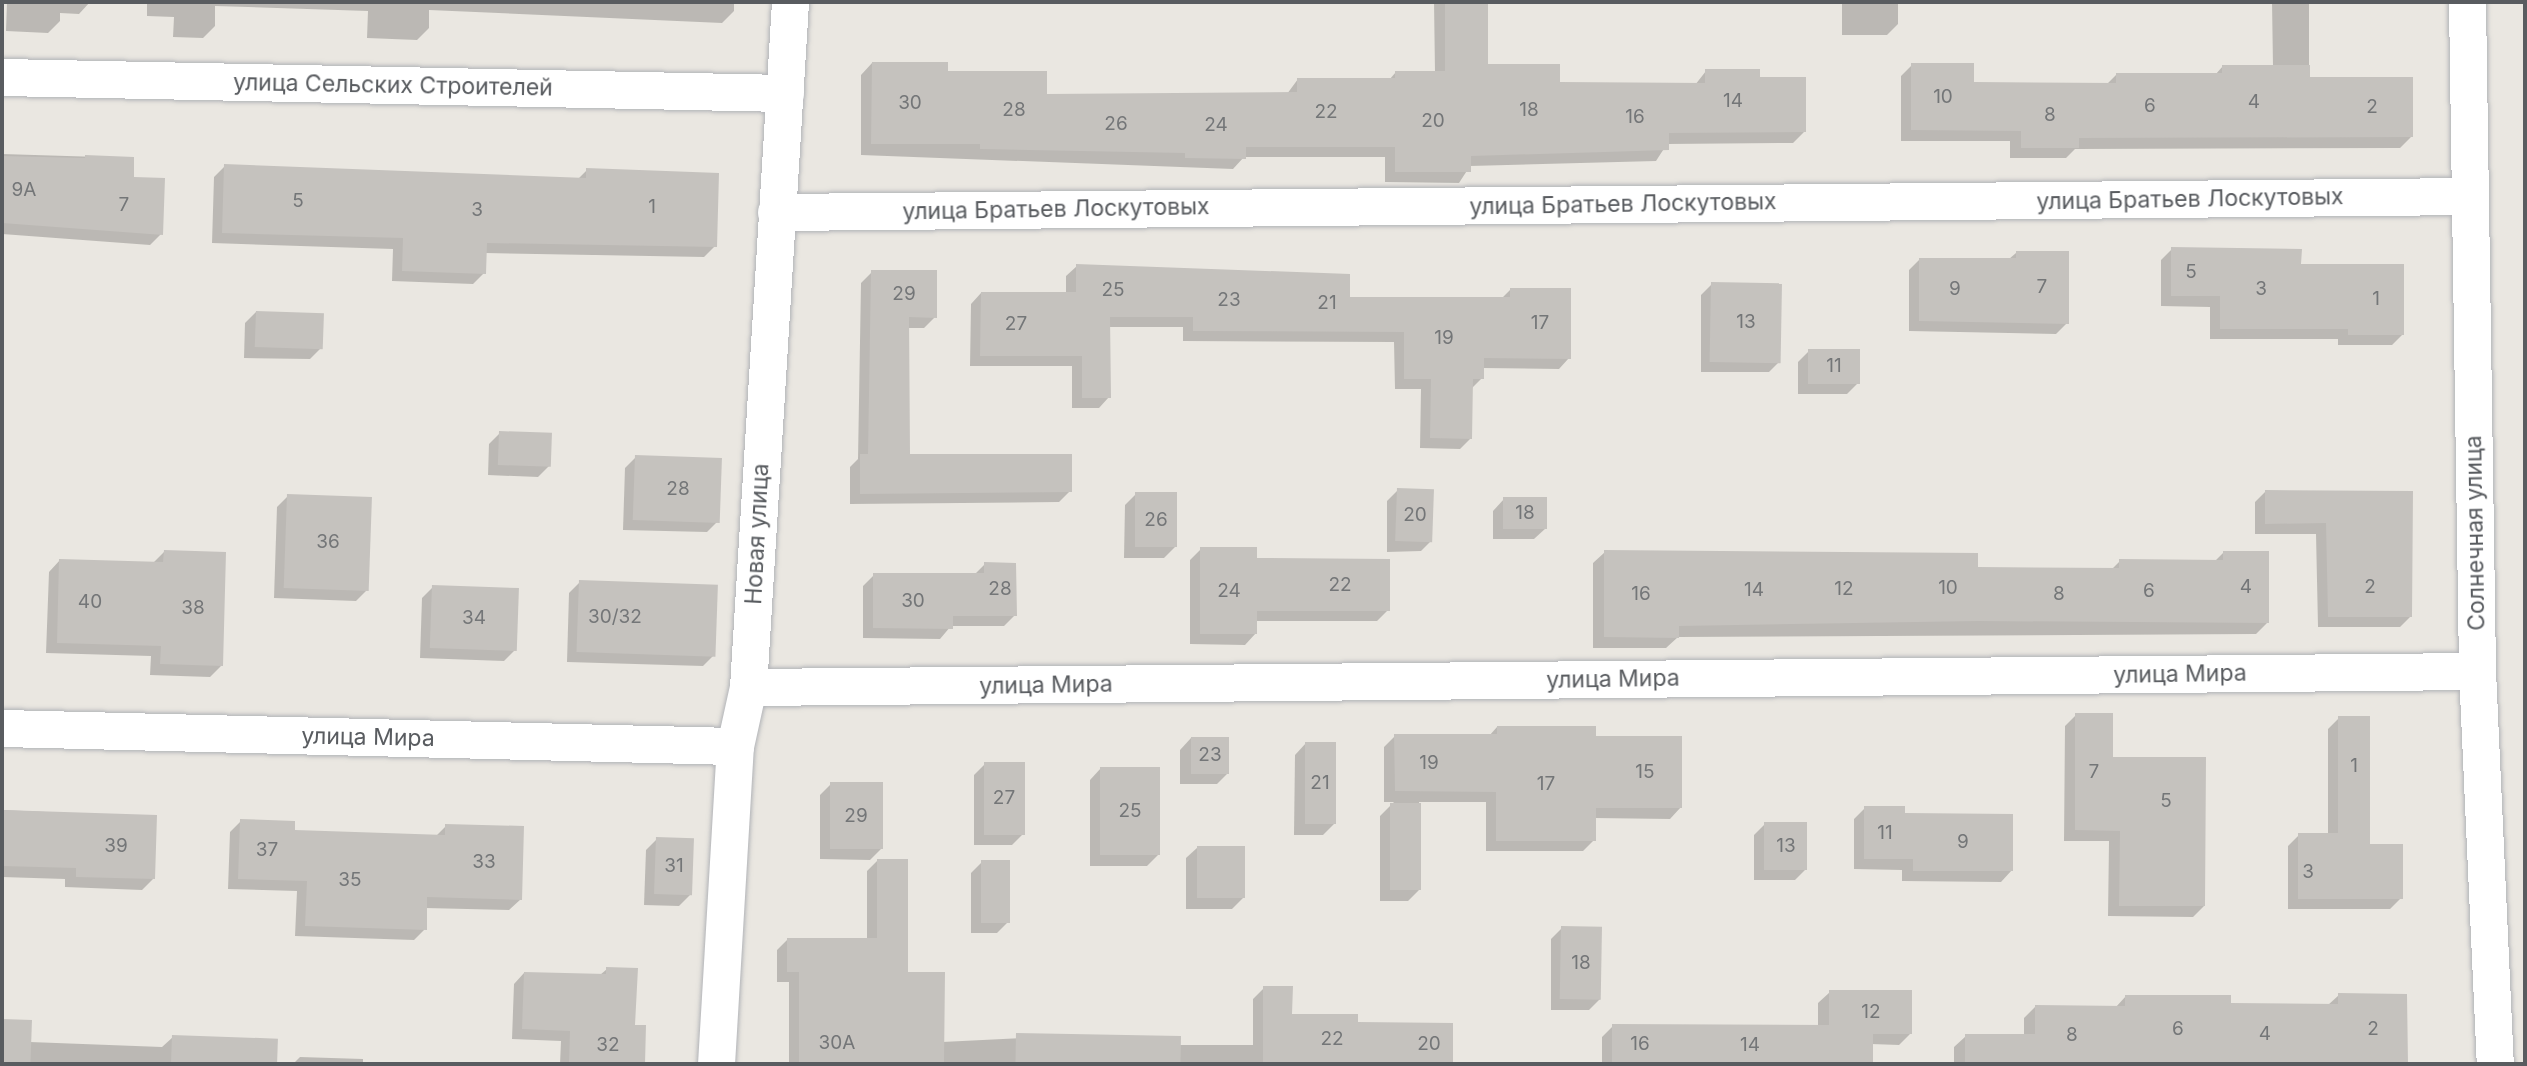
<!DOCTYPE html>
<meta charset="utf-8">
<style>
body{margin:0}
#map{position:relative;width:2527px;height:1066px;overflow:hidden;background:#eae7e1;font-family:Inter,sans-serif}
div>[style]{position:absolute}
.shadow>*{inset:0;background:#0003}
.building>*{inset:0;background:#c5c2be;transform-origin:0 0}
.roads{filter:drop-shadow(0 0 2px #b1b3b7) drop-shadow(0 0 2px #b1b3b7)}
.minor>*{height:37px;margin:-18.5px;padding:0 18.5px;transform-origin:18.5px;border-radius:18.5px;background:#fff}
span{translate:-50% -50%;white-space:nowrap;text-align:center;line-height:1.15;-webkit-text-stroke:6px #fff;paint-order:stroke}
.number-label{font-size:19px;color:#747678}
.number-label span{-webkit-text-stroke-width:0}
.street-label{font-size:23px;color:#595c60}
.frame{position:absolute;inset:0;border:4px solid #595c60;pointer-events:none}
</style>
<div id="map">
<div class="shadow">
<div style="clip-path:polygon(7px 2px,90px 2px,79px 14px,60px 13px,60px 21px,48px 33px,6px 31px)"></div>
<div style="clip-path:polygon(147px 2px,734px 2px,734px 11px,722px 23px,429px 10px,429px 28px,417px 40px,367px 38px,368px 11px,215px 6px,215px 26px,203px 38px,173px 37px,174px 17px,147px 16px)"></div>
<div style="clip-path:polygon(1434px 2px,1486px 2px,1486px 65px,1559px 84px,1695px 85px,1706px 71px,1759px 78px,1804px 132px,1793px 143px,1667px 144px,1656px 161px,1470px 166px,1459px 183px,1385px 182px,1385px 157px,1244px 157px,1233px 169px,861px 155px,861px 75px,872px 63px,946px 73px,1045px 96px,1287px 94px,1298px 79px,1389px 80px,1396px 72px,1435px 73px)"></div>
<div style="clip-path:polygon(1842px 2px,1898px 2px,1898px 24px,1887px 35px,1842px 35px)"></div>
<div style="clip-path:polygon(2272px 2px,2309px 2px,2309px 79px,2411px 137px,2400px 148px,2075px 149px,2066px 158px,2010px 158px,2010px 141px,1901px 141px,1901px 76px,1912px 65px,1972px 84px,2106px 85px,2116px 75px,2215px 75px,2223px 66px,2273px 67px)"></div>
<div style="clip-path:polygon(2px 154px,132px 158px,132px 179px,161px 234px,150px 245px,2px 234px)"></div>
<div style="clip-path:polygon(225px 166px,577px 180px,587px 170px,715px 246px,704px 257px,485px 253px,484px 273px,473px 284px,392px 281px,393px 249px,212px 243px,214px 177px)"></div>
<div style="clip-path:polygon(2172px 249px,2300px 265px,2403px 334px,2392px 345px,2338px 345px,2338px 339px,2210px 339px,2210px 307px,2161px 306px,2161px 260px)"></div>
<div style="clip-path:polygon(2016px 253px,2067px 323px,2056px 334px,1909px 331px,1909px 270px,1920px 259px,2009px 259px)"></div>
<div style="clip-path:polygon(1077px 266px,1349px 299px,1501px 299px,1510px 290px,1569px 358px,1559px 369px,1482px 368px,1482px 378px,1471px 389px,1471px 438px,1460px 449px,1420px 448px,1421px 389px,1395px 389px,1394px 342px,1183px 341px,1183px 327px,1109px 327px,1109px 397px,1099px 408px,1072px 408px,1072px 366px,970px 366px,971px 304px,981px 293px,1066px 294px,1066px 276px)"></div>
<div style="clip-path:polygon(872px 272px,935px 317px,924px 328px,908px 328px,908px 455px,1070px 491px,1059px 502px,850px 504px,850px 467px,858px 459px,861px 283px)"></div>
<div style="clip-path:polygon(1712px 284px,1780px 361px,1769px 372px,1701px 372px,1701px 295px)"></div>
<div style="clip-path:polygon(256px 312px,321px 348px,310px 359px,244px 358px,245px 323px)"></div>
<div style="clip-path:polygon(1809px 351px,1858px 383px,1847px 394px,1798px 394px,1798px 362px)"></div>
<div style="clip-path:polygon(500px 433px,549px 466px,538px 477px,488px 475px,489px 444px)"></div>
<div style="clip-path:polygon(636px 457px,718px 521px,707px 532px,623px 530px,625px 468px)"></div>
<div style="clip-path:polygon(1398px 490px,1432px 540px,1421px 551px,1387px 552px,1387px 501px)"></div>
<div style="clip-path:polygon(2266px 491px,2411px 492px,2411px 616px,2400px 627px,2318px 627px,2316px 534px,2255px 534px,2255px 502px)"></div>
<div style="clip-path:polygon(1136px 494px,1175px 547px,1164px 558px,1124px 558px,1125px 505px)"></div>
<div style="clip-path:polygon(288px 496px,367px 590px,356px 601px,274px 598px,277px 507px)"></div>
<div style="clip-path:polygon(1504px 499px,1546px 528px,1534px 539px,1493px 539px,1493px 511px)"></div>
<div style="clip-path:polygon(1201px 549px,1256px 560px,1388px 610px,1377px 621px,1256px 621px,1256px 633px,1245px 645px,1190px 644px,1190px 560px)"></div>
<div style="clip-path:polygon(164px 552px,221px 666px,210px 677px,150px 675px,151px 656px,46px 653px,49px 572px,60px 560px,153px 563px)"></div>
<div style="clip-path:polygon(1605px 552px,1976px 569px,2111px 570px,2120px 561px,2214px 562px,2224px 552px,2267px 623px,2256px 634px,1678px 637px,1666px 648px,1593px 648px,1593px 563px)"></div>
<div style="clip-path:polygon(985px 564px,1015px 615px,1004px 626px,951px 626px,940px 639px,863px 638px,863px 586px,874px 575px,974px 575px)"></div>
<div style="clip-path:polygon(580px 582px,714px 655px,703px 666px,567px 662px,569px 593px)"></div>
<div style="clip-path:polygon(433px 587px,515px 650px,504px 661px,420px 658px,422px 598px)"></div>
<div style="clip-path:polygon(2076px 715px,2111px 759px,2204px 906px,2193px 917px,2108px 916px,2109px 841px,2064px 841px,2065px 726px)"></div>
<div style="clip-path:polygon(2339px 718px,2368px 846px,2401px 898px,2390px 909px,2288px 909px,2288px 846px,2299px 835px,2328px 835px,2328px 729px)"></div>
<div style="clip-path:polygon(1497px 727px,1594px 738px,1681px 807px,1670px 819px,1594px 818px,1594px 840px,1583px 851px,1486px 851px,1486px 802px,1419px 802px,1419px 890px,1408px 901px,1380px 901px,1380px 816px,1394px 802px,1384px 802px,1384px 747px,1395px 736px,1489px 736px)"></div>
<div style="clip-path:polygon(1191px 738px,1228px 773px,1217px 784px,1180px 784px,1180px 750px)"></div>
<div style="clip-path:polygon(1306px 743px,1334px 824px,1323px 835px,1294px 835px,1295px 755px)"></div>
<div style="clip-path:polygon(985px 764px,1023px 834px,1012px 845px,974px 845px,974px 775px)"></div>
<div style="clip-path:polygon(1101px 768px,1158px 855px,1147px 866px,1090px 866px,1090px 780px)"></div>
<div style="clip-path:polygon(831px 784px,881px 849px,870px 860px,820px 859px,820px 795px)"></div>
<div style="clip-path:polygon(1865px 808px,1903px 815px,2012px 870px,2001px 882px,1902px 881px,1902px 870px,1854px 869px,1854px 819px)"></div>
<div style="clip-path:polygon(2px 810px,155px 817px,153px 879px,142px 890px,65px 887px,65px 879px,2px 877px)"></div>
<div style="clip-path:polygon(241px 821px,293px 832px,435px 837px,446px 826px,521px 899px,509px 910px,425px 908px,425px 929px,414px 940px,295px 936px,297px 891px,228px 889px,230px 832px)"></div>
<div style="clip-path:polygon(1765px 824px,1806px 869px,1795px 880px,1754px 880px,1754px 835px)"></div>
<div style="clip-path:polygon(657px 839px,690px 895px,679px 906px,644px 905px,646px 850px)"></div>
<div style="clip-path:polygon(1198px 847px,1243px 898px,1232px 909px,1186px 909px,1186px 858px)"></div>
<div style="clip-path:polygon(878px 860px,906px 974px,942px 1042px,1086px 1035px,1179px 1045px,1253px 1045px,1253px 999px,1264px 988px,1291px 1016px,1357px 1024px,1451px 1025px,1451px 1064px,789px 1064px,789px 982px,777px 982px,777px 950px,788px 939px,867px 940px,867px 871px)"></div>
<div style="clip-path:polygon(982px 862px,1008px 922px,997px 933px,971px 933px,971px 873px)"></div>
<div style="clip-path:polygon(1562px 928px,1600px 999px,1589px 1010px,1551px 1010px,1551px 939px)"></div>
<div style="clip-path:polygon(607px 969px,634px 1027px,644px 1027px,643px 1064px,560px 1064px,561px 1041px,512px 1039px,514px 984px,524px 973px,600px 975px)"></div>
<div style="clip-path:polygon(1830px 992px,1910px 1034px,1899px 1045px,1871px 1044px,1871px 1064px,1602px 1064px,1602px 1037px,1613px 1026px,1818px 1027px,1818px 1003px)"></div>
<div style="clip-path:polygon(2339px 995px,2406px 995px,2406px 1064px,1954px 1064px,1954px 1047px,1966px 1036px,2024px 1036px,2024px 1018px,2035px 1007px,2115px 1008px,2126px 996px,2229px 1005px,2328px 1005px)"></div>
<div style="clip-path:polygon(2px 1021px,30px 1022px,30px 1042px,162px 1047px,173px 1037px,233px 1039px,233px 1064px,2px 1064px)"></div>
<div style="clip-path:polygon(300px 1057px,363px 1059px,363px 1064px,293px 1064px)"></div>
</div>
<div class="building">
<div style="clip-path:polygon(1445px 2px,1488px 2px,1488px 64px,1560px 64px,1560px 82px,1705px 83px,1705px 69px,1760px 69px,1760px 77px,1806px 77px,1806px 132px,1669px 133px,1669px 150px,1471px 156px,1471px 172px,1395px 172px,1395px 147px,1246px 147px,1246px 159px,1185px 158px,1185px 153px,980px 149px,980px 144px,871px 144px,872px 62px,948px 62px,948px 71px,1047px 71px,1047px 94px,1297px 92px,1297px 78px,1395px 78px,1395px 71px,1445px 71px)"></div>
<div style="clip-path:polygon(1911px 63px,1974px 63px,1974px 82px,2116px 83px,2116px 73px,2222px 73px,2222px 65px,2310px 65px,2310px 77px,2413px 77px,2413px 137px,2079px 138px,2079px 148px,2021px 148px,2021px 131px,1911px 130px)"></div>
<div style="clip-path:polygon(85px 155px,134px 157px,134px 177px,165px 178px,163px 235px,2px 223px,2px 156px,85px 158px)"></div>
<div style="clip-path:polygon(224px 164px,586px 178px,586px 168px,719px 173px,717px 247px,487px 243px,486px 274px,402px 271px,403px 238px,222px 233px)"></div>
<div style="clip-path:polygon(2171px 247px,2302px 249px,2301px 264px,2404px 264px,2404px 335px,2348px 335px,2348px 329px,2220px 329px,2220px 296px,2171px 296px)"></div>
<div style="clip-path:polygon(2016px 251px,2069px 251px,2069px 324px,1919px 321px,1919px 258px,2016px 258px)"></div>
<div style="clip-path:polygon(1076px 264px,1350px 274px,1350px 297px,1510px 297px,1510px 288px,1571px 288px,1571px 359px,1484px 358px,1484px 379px,1473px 379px,1472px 439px,1430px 438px,1431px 379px,1404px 379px,1404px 332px,1193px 331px,1193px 317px,1110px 317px,1111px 398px,1082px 398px,1082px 356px,980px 356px,981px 292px,1076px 292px)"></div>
<div style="clip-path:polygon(871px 270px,937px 270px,937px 318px,909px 317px,910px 454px,1072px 454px,1072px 492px,860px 494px,860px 454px,868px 454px)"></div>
<div style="left:1711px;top:282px;width:71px;height:80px;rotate:1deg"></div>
<div style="left:256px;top:311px;width:68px;height:36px;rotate:2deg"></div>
<div style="left:1808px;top:349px;width:52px;height:35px"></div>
<div style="left:499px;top:431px;width:53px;height:34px;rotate:2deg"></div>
<div style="left:635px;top:455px;width:87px;height:65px;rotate:2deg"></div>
<div style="left:1397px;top:488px;width:37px;height:53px;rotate:2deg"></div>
<div style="clip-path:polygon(2265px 490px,2413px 491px,2412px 617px,2328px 617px,2326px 523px,2265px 524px)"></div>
<div style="left:1135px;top:492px;width:42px;height:55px"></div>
<div style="left:287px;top:494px;width:85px;height:94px;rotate:2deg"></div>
<div style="left:1547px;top:497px;width:32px;height:44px;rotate:90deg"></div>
<div style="clip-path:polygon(1200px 547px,1257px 547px,1257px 558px,1390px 559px,1390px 611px,1257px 611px,1257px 634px,1200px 634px)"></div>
<div style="clip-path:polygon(164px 550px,226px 552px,223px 666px,160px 664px,161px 646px,57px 643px,59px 559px,163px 562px)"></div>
<div style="clip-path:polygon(1604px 550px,1978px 553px,1978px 567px,2119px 568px,2119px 559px,2223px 560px,2223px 551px,2269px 551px,2269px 623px,1978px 621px,1679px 626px,1679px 638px,1604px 637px)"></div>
<div style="clip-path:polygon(984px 562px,1016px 563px,1017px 616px,953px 616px,953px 629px,873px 628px,873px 573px,984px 573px)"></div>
<div style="left:579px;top:580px;width:139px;height:72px;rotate:2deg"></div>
<div style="left:432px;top:585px;width:87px;height:63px;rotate:2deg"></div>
<div style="clip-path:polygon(2075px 713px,2113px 713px,2113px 757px,2206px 757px,2205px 906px,2119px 906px,2120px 831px,2075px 830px)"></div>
<div style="clip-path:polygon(2338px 716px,2370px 716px,2370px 844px,2403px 844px,2403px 899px,2298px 899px,2298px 833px,2338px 833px)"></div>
<div style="clip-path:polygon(1497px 726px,1596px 726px,1596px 736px,1682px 736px,1682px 808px,1596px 808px,1596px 841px,1496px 841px,1496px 792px,1395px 791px,1394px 734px,1497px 734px)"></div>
<div style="left:1191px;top:737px;width:38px;height:37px"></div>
<div style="left:1305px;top:742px;width:31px;height:82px"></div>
<div style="left:984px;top:762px;width:41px;height:73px"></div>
<div style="left:1100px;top:767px;width:60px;height:88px"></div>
<div style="left:830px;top:782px;width:53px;height:67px"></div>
<div style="left:1390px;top:803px;width:31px;height:87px"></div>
<div style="clip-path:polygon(1864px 806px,1905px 806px,1905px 813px,2013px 814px,2013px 871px,1913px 871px,1913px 859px,1864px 859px)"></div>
<div style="clip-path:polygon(2px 810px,157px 815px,155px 879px,76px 877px,76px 868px,2px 866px)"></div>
<div style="clip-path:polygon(240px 819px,295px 821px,295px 830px,445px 835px,445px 824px,524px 826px,522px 900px,427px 897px,427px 930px,305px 926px,307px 881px,238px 879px)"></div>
<div style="left:1764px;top:822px;width:43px;height:48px"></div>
<div style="left:656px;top:837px;width:38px;height:57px;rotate:2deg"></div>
<div style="left:1197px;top:846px;width:48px;height:52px"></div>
<div style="clip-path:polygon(877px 859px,908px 859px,908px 972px,945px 972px,944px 1064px,799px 1064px,799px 972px,787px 972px,787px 938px,877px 938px)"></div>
<div style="left:981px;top:860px;width:29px;height:63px"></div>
<div style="left:1561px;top:926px;width:41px;height:73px;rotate:1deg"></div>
<div style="clip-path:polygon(606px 967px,638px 968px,635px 1025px,646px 1025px,645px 1064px,569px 1064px,570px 1031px,522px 1029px,524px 972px,606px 974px)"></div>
<div style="clip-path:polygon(1263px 986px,1293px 986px,1292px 1014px,1358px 1014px,1358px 1022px,1453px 1023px,1453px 1064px,1263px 1064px)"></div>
<div style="clip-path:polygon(1829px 990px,1912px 990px,1912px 1034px,1873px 1034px,1873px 1064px,1612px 1064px,1612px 1024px,1829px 1025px)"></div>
<div style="clip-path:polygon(2338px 993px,2407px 994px,2408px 1064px,1965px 1064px,1965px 1034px,2035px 1034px,2035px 1005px,2125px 1006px,2125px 995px,2231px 995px,2231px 1003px,2338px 1004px)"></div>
<div style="left:2px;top:1019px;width:30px;height:45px;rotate:2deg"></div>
<div style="left:1016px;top:1033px;width:165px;height:31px;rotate:1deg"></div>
<div style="left:172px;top:1035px;width:106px;height:29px;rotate:2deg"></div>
</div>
<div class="roads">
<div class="minor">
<div style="left:2467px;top:2px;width:669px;rotate:89.14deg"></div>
<div style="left:2477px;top:671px;width:393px;rotate:87.4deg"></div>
<div style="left:2px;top:77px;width:783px;rotate:1.17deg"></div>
<div style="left:776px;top:212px;width:1693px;rotate:-0.54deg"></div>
<div style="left:748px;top:687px;width:1729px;rotate:-0.53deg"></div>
<div style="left:2px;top:728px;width:733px;rotate:1.41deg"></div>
<div style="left:716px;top:1064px;width:319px;rotate:-86.6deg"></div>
<div style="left:735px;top:746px;width:60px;rotate:-77.6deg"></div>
<div style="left:748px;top:687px;width:686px;rotate:-86.49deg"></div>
</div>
</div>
<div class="number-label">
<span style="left:1943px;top:97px">10</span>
<span style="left:1733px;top:101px">14</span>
<span style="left:2254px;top:102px">4</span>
<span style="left:910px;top:103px">30</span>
<span style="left:2150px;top:106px">6</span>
<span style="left:2372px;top:107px">2</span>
<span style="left:1014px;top:110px">28</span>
<span style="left:1529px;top:110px">18</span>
<span style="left:1326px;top:112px">22</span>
<span style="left:2050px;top:115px">8</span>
<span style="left:1635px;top:117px">16</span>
<span style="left:1433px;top:121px">20</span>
<span style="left:1116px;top:124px">26</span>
<span style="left:1216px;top:125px">24</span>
<span style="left:24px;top:190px">9А</span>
<span style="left:298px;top:201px">5</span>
<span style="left:124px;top:205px">7</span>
<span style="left:652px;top:207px">1</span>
<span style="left:477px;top:210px">3</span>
<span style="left:2191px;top:272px">5</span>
<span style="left:2042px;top:287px">7</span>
<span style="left:1955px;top:289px">9</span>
<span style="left:2261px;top:289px">3</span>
<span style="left:1113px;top:290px">25</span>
<span style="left:904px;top:294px">29</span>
<span style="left:2376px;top:299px">1</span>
<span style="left:1229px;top:300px">23</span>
<span style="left:1327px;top:303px">21</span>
<span style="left:1746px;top:322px">13</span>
<span style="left:1540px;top:323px">17</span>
<span style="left:1016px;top:324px">27</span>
<span style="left:1444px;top:338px">19</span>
<span style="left:1834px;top:366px">11</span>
<span style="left:678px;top:489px">28</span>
<span style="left:1525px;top:513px">18</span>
<span style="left:1415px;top:515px">20</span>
<span style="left:1156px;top:520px">26</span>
<span style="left:328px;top:542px">36</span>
<span style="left:1340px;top:585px">22</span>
<span style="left:2246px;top:587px">4</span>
<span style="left:2370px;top:587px">2</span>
<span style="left:1948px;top:588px">10</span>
<span style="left:1000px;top:589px">28</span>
<span style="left:1844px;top:589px">12</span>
<span style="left:1754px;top:590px">14</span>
<span style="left:1229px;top:591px">24</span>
<span style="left:2149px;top:591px">6</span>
<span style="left:1641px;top:594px">16</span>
<span style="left:2059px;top:594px">8</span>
<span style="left:913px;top:601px">30</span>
<span style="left:90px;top:602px">40</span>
<span style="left:193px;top:608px">38</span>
<span style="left:615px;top:617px">30/32</span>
<span style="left:474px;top:618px">34</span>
<span style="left:1210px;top:755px">23</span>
<span style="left:1429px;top:763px">19</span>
<span style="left:2354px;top:766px">1</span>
<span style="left:1645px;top:772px">15</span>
<span style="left:2094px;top:772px">7</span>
<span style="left:1320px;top:783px">21</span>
<span style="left:1546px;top:784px">17</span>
<span style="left:1004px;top:798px">27</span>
<span style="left:2166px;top:801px">5</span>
<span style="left:1130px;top:811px">25</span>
<span style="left:856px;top:816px">29</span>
<span style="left:1885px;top:833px">11</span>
<span style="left:1963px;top:842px">9</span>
<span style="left:116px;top:846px">39</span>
<span style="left:1786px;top:846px">13</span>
<span style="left:267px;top:850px">37</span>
<span style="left:484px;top:862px">33</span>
<span style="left:674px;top:866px">31</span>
<span style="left:2308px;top:872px">3</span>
<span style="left:350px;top:880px">35</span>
<span style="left:1581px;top:963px">18</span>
<span style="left:1871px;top:1012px">12</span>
<span style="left:2178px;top:1029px">6</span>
<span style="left:2373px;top:1029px">2</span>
<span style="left:2265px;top:1034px">4</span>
<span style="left:2072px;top:1035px">8</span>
<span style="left:1332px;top:1039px">22</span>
<span style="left:837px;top:1043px">30А</span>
<span style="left:1429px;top:1044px">20</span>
<span style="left:1640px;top:1044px">16</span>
<span style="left:608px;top:1045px">32</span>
<span style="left:1750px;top:1045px">14</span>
</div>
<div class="street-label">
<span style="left:393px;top:85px;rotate:1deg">улица Сельских Строителей</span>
<span style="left:2190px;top:199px;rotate:-1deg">улица Братьев Лоскутовых</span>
<span style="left:1623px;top:204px;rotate:-1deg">улица Братьев Лоскутовых</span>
<span style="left:1056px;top:209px;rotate:-1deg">улица Братьев Лоскутовых</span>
<span style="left:2475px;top:533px;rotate:-91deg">Солнечная улица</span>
<span style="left:757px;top:534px;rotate:-87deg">Новая улица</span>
<span style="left:2180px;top:674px;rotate:-1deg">улица Мира</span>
<span style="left:1613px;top:679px;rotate:-1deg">улица Мира</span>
<span style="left:1046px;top:685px;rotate:-1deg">улица Мира</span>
<span style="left:368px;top:737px;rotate:1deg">улица Мира</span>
</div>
<div class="frame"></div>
</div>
